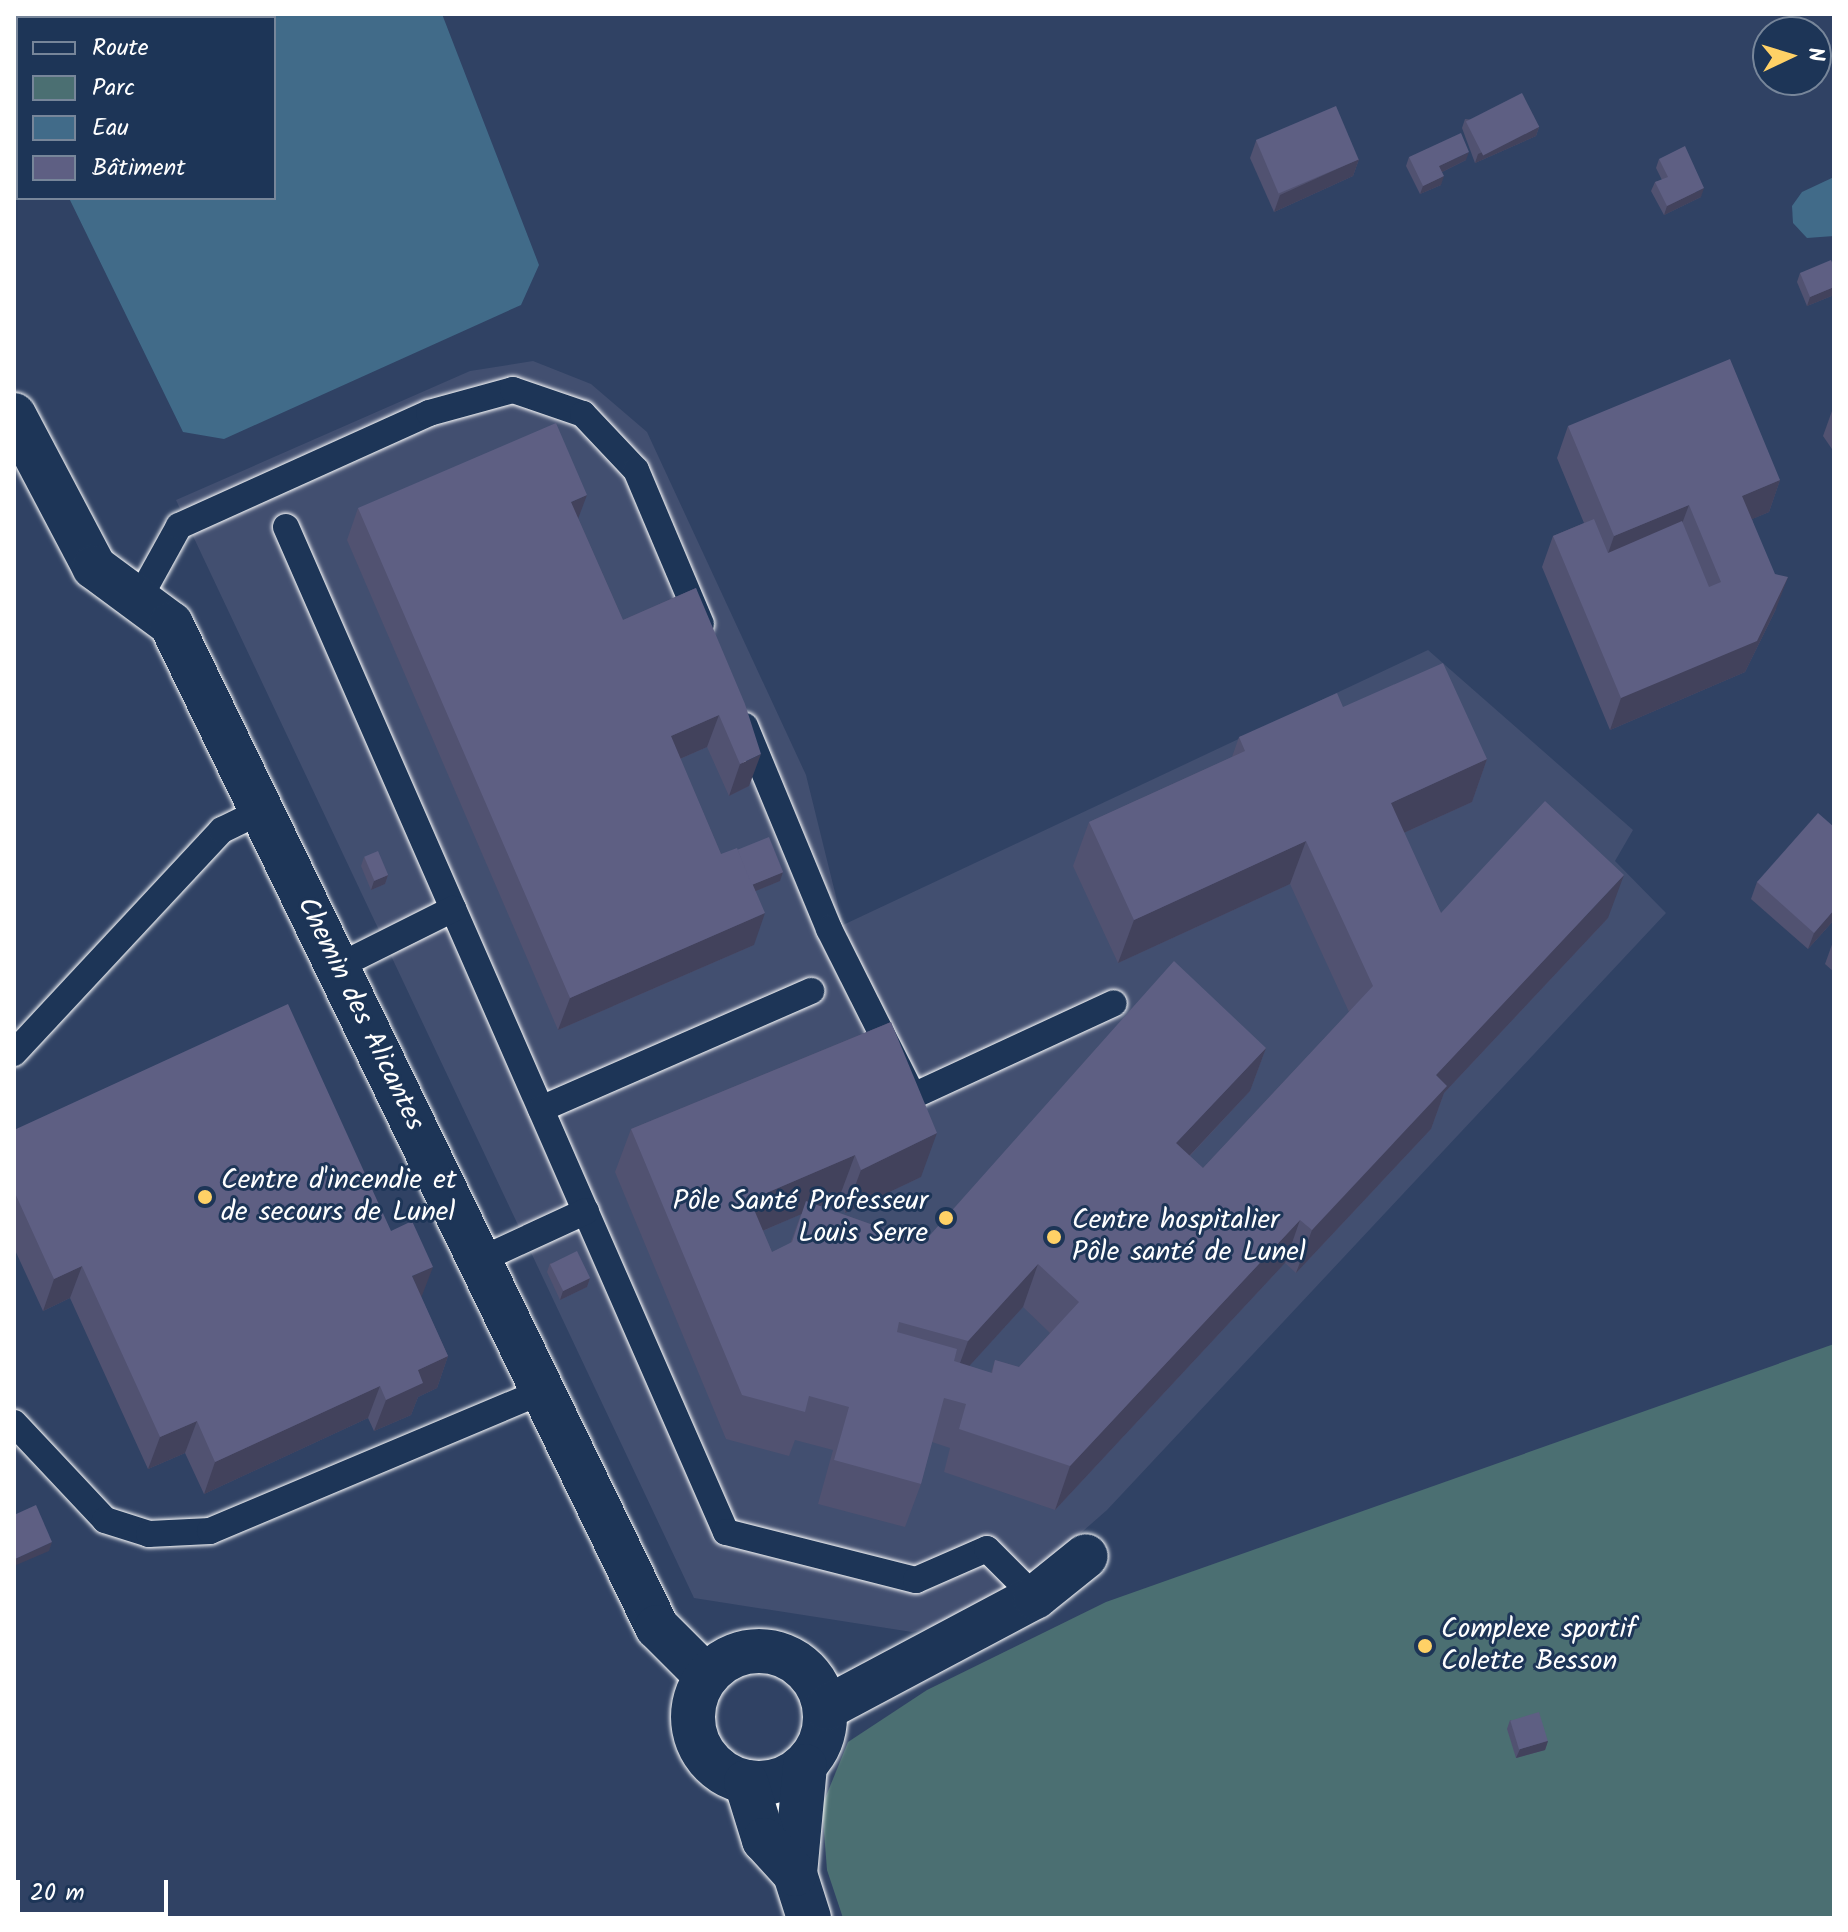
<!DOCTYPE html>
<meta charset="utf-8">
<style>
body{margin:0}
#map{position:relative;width:1848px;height:1932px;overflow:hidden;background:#304264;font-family:Kalam,sans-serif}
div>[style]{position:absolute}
.built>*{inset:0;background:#424f70}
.green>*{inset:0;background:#4b6f72}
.water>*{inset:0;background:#416b89}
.roads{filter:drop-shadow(0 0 2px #fff) drop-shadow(0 0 2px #fff)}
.service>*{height:26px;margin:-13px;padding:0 13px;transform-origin:13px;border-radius:13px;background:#1d3557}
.minor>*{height:44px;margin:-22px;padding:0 22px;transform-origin:22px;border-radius:22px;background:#1d3557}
.minor>.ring{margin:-22px;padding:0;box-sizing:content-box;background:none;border:44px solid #1d3557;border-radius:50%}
.wall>*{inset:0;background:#515271}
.shaded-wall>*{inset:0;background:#42425c}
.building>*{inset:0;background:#5e5f83;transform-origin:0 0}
.dots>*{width:22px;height:22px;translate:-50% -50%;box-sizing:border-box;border:4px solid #1d3557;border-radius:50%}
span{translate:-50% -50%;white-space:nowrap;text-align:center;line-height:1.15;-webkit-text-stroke:6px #1d3557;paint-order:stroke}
.street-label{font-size:28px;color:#fff}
.poi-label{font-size:28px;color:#fff}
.left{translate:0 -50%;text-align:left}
.right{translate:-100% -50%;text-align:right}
.frame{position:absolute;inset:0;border:16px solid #fff;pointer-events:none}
.legend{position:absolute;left:16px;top:16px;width:260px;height:184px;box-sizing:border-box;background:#1d3557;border:2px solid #77869a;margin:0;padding:10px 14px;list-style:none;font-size:24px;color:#fff}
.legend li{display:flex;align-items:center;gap:16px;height:40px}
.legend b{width:40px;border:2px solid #77869a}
.north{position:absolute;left:1752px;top:16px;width:80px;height:80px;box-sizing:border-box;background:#1d3557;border:2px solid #77869a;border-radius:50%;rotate:86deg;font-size:22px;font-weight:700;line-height:32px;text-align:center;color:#fff}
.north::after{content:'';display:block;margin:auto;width:28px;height:36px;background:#ffd166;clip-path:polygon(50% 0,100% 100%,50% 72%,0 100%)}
.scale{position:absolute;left:16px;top:1880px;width:152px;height:36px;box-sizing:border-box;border:4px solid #fff;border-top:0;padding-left:10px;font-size:24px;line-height:28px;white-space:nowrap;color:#fff;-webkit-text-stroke:6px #1d3557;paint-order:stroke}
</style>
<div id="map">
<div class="built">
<div style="clip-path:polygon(533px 361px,591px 384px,647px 432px,806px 775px,843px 925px,1428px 650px,1633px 830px,1615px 861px,1666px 913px,1107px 1510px,993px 1610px,912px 1632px,694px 1598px,176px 500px,470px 371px)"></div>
</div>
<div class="green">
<div style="clip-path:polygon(1834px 1344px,1834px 1918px,843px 1918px,827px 1870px,822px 1806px,848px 1742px,927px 1690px,1106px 1602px)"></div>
</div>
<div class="water">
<div style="clip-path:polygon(25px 14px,442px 14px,539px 265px,521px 305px,224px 439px,183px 432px,69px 198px,274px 198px,274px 18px)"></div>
<div style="clip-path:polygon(1834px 177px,1834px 236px,1807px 238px,1793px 223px,1792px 206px,1802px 192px)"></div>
</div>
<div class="roads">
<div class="service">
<div style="left:286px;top:527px;width:1097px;rotate:66.36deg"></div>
<div style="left:726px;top:1532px;width:196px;rotate:14.2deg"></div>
<div style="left:916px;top:1580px;width:77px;rotate:-23.6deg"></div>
<div style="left:987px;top:1549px;width:68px;rotate:45deg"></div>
<div style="left:136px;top:604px;width:89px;rotate:-61.1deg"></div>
<div style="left:179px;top:526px;width:274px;rotate:-24.3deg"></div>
<div style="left:429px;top:413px;width:87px;rotate:-15.3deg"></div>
<div style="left:513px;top:390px;width:74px;rotate:18.9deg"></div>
<div style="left:583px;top:414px;width:77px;rotate:46.6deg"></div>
<div style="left:636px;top:470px;width:167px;rotate:67.1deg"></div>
<div style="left:745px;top:726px;width:220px;rotate:67.5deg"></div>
<div style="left:829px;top:929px;width:187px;rotate:63.3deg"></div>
<div style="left:913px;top:1096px;width:221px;rotate:-24.8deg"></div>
<div style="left:337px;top:967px;width:130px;rotate:-26.6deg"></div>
<div style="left:14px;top:1053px;width:305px;rotate:-47deg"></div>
<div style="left:222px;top:830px;width:43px;rotate:-26deg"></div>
<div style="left:541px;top:1109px;width:295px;rotate:-23.6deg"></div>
<div style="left:478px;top:1261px;width:119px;rotate:-24.8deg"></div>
<div style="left:14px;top:1423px;width:133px;rotate:46.8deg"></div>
<div style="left:105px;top:1520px;width:46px;rotate:17.7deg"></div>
<div style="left:149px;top:1534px;width:61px;rotate:-2.8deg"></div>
<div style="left:210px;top:1531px;width:359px;rotate:-22.8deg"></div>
</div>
<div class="minor">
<div style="left:14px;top:415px;width:172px;rotate:62.2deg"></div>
<div style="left:94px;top:567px;width:96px;rotate:36.5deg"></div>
<div style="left:171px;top:624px;width:1115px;rotate:64.15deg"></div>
<div style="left:657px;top:1627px;width:69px;rotate:45deg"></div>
<div class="ring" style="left:693px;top:1651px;width:88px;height:88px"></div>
<div style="left:826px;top:1708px;width:237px;rotate:-28deg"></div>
<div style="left:1035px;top:1597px;width:65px;rotate:-38.8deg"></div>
<div style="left:805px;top:1766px;width:108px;rotate:95.3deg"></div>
<div style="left:795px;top:1874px;width:46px;rotate:72.3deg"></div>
<div style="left:746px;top:1782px;width:61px;rotate:72.8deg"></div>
<div style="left:764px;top:1840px;width:46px;rotate:47.6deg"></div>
</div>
</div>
<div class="wall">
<div style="clip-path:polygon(1465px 119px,1539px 127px,1536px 136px,1475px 163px,1462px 128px)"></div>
<div style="clip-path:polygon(1256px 141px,1359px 159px,1353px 176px,1274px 212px,1250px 158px)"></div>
<div style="clip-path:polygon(1409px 157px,1466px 160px,1442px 172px,1441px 185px,1420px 194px,1406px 166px)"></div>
<div style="clip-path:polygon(1659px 159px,1701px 197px,1664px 215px,1651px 191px,1655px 182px,1662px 180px,1656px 168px)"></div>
<div style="clip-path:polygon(1834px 267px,1834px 295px,1807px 306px,1797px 282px,1800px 273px)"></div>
<div style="clip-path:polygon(1834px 409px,1834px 452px,1823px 436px,1832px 411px)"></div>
<div style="clip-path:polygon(1568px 426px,1780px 480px,1769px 512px,1752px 519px,1776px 609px,1745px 672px,1610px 730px,1542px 567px,1553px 536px,1584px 523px,1557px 458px)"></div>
<div style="clip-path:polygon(358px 508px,578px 518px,623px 620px,696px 588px,749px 786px,729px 796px,707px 747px,680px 759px,721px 854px,738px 850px,780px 881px,755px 891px,754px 945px,558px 1030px,347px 540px)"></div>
<div style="clip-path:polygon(evenodd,1343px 707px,1487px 759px,1472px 802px,1404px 833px,1441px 913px,1608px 918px,1444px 1093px,1431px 1129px,1296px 1273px,1285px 1263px,1055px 1510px,944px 1472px,950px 1448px,932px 1442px,921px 1484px,905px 1527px,818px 1504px,833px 1450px,795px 1440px,789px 1456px,726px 1439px,615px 1172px,631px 1129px,891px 1022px,921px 1177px,845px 1213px,839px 1198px,820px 1206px,923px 1243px,1266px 1048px,1250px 1091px,1190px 1156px,1203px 1168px,1349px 1012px,1290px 884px,1118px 963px,1073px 866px,1089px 822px,1232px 757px,1239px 737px,1343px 707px,801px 1214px,790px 1244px,772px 1252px,763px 1231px,801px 1214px,1343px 707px,1023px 1307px,1050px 1333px,1019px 1367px,995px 1360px,991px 1373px,969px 1366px,1023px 1307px)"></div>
<div style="clip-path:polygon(1834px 827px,1834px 920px,1808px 949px,1751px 899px,1757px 882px)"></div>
<div style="clip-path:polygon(364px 857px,388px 875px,385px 884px,371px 890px,361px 866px)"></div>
<div style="clip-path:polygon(1834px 939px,1834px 972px,1825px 964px)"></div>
<div style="clip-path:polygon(14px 1130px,421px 1297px,448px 1356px,437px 1388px,418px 1397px,411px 1415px,374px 1431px,368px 1418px,204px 1494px,185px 1453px,148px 1469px,70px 1298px,43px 1311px,14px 1248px)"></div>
<div style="clip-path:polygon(550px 1263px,590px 1278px,587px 1287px,560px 1300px,547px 1272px)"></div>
<div style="clip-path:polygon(1510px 1720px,1548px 1741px,1545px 1750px,1516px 1758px,1507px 1729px)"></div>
</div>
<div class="shaded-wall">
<div style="clip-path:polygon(1539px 127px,1536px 136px,1475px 163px,1478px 154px)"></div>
<div style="clip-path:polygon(1469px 152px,1466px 160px,1436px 175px,1439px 166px)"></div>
<div style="clip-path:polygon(1359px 159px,1353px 176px,1274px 212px,1280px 195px)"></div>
<div style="clip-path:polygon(1444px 176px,1441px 185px,1420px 194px,1423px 186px)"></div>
<div style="clip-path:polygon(1704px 188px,1701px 197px,1664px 215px,1667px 206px)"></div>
<div style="clip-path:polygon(1834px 287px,1834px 295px,1807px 306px,1810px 297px)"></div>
<div style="clip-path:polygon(1780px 480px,1769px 512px,1731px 528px,1742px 496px)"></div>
<div style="clip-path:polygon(587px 495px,575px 527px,571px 502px)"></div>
<div style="clip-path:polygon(1689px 505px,1677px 537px,1603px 568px,1614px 536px)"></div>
<div style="clip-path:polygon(1788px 577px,1776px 609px,1745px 672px,1610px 730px,1621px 698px)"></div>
<div style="clip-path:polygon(719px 715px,707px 747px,659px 768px,671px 736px)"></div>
<div style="clip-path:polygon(761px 754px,749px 786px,729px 796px,740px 764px)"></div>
<div style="clip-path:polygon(1487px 759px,1472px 802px,1375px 846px,1391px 803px)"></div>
<div style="clip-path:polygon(1306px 841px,1290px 884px,1118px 963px,1134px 920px)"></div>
<div style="clip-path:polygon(783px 872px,780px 881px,746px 895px,749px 886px)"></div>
<div style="clip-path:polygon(388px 875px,385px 884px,371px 890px,374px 881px)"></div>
<div style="clip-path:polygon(1624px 875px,1608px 918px,1444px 1093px,1431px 1129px,1296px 1273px,1312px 1230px,1436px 1075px)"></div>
<div style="clip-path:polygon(1834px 910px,1834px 920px,1808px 949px,1814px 933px)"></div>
<div style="clip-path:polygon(765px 913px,754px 945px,558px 1030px,570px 998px)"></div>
<div style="clip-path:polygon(1266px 1048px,1250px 1091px,1161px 1186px,1176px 1143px)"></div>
<div style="clip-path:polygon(937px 1133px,921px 1177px,845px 1213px,861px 1170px)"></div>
<div style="clip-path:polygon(855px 1155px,839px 1198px,734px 1243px,750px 1200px)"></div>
<div style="clip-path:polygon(1300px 1220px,1285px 1263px,1055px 1510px,1070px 1466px)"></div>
<div style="clip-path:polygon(1038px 1264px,1023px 1307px,952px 1385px,968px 1341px)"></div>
<div style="clip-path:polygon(82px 1266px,70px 1298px,43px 1311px,54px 1279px)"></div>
<div style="clip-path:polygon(433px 1267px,421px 1298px,412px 1276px)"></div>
<div style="clip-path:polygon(590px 1278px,587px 1287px,560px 1300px,563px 1291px)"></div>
<div style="clip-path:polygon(448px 1356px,437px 1388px,418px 1397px,411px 1415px,374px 1431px,386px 1400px,418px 1370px)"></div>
<div style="clip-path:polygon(380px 1386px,368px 1418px,204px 1494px,215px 1462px)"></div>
<div style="clip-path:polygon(197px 1421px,185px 1453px,148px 1469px,160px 1437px)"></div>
<div style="clip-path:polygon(52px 1542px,49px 1551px,14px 1566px,15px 1559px)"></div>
<div style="clip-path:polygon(1548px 1741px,1545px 1750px,1516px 1758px,1520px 1749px)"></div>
</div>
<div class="building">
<div style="left:1522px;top:93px;width:38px;height:63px;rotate:63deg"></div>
<div style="left:1336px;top:106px;width:58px;height:87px;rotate:67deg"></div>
<div style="clip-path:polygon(1461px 133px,1469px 152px,1439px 166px,1444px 176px,1423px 186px,1409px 157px)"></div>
<div style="clip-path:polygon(1685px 146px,1704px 188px,1667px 206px,1655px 182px,1668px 177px,1659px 159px)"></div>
<div style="clip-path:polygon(1831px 260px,1834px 267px,1834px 287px,1810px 297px,1800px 273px)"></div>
<div style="clip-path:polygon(1730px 359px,1780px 480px,1742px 496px,1775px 574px,1788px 577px,1757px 641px,1621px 698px,1553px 536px,1594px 519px,1608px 553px,1682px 521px,1709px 587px,1721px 582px,1689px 505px,1614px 536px,1568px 426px)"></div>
<div style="clip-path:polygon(556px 423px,587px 495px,571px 502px,623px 620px,696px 588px,745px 704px,761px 754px,740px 764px,719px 715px,671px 736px,721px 854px,737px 848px,765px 913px,570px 998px,358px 508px)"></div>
<div style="clip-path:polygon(evenodd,1443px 663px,1487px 759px,1391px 803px,1441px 913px,1545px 801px,1624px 875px,1436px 1075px,1447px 1086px,1312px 1230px,1300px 1220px,1070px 1466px,959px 1429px,966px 1404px,944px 1398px,921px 1484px,834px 1460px,849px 1407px,809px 1396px,805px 1412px,742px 1395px,631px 1129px,891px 1022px,937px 1133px,861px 1170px,855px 1155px,750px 1200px,772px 1252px,792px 1242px,806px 1201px,923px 1243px,1174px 961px,1266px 1048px,1176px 1143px,1203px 1168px,1373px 986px,1306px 841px,1134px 920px,1089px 822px,1245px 751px,1239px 737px,1337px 693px,1343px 707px,1443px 663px,1038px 1264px,1079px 1302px,1019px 1367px,995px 1360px,992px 1373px,954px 1361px,957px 1349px,897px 1332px,899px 1322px,968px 1341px,1038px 1264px)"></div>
<div style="clip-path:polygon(1818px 813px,1834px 827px,1834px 910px,1814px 933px,1757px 882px)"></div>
<div style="left:769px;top:837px;width:38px;height:34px;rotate:68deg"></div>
<div style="left:378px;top:851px;width:26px;height:15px;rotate:67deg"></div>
<div style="clip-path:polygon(288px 1004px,391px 1231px,412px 1221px,433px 1267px,412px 1276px,448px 1356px,418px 1370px,423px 1383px,386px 1400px,380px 1386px,215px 1462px,197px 1421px,160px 1437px,82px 1266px,54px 1279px,14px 1191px,14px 1130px)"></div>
<div style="left:577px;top:1251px;width:30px;height:30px;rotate:64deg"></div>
<div style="clip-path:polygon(36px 1505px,52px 1542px,15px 1559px,14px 1515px)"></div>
<div style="left:1539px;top:1712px;width:30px;height:30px;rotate:73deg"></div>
</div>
<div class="dots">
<div style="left:205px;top:1197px;background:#ffd166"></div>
<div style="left:946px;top:1218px;background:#ffd166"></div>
<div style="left:1054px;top:1237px;background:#ffd166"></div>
<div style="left:1425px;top:1646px;background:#ffd166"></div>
</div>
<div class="street-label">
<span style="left:360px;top:1014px;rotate:64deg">Chemin des Alicantes</span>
</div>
<div class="poi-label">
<span class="left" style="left:221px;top:1197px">Centre d'incendie et<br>de secours de Lunel</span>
<span class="right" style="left:928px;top:1218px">Pôle Santé Professeur<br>Louis Serre</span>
<span class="left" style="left:1072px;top:1237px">Centre hospitalier<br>Pôle santé de Lunel</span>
<span class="left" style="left:1441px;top:1646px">Complexe sportif<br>Colette Besson</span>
</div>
<div class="frame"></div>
<ul class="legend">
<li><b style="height:10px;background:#1d3557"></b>Route</li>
<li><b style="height:22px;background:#4b6f72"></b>Parc</li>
<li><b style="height:22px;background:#416b89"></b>Eau</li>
<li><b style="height:22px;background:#5e5f83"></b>Bâtiment</li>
</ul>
<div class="north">N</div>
<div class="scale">20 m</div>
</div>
